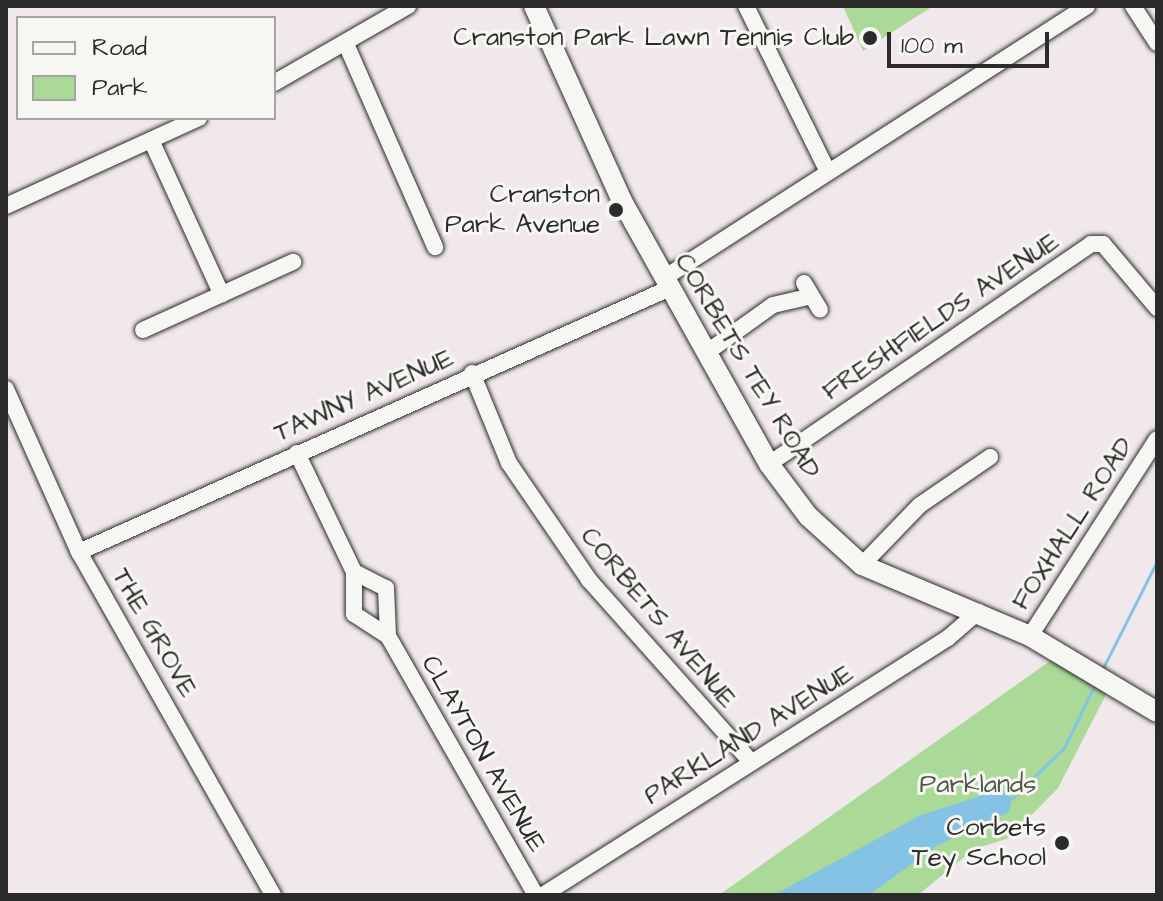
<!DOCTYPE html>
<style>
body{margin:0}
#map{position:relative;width:1163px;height:901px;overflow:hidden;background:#f1e8ec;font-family:"Architects Daughter",sans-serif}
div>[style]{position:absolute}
.green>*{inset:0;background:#abd998}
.water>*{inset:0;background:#85c3e5}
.stream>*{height:3px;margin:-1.5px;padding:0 1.5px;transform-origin:1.5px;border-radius:1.5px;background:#85c3e5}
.roads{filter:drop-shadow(0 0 2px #2b2b2b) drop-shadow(0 0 2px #2b2b2b)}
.minor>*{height:16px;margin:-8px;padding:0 8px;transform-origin:8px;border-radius:8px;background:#f6f6f2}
.major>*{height:20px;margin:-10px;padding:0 10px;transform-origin:10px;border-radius:10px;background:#f6f6f2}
.dots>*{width:22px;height:22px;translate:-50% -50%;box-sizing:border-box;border:4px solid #f6f6f2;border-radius:50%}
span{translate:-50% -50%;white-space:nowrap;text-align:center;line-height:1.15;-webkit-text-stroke:6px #f6f6f2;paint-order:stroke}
.poi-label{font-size:26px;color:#2b2b2b}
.right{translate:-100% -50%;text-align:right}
.street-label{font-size:26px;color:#2b2b2b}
.park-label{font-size:26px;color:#4b5646}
.frame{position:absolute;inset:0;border:8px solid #2b2b2b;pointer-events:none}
.legend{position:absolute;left:16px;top:16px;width:260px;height:104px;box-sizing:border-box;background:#f6f6f2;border:2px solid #a5a5a2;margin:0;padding:10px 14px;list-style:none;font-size:24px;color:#2b2b2b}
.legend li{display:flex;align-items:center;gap:16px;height:40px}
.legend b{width:40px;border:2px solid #a5a5a2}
.scale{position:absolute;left:887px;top:32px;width:162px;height:36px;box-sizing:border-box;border:4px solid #2b2b2b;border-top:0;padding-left:10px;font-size:24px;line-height:28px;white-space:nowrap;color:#2b2b2b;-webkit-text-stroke:6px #f6f6f2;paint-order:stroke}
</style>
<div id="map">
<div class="green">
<div style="clip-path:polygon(843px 6px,933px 6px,863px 51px)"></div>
<div style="clip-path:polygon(1060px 654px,1111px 685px,1058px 788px,1009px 838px,974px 849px,918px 895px,719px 895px)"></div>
</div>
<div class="water">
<div style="clip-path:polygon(1002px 789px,1012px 798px,1009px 812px,938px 845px,869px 895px,774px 895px,921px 815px)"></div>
</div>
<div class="stream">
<div style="left:1104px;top:666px;width:118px;rotate:-63.2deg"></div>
<div style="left:1012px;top:798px;width:72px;rotate:-43.9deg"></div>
<div style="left:1064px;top:748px;width:71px;rotate:-64.2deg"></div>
</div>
<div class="roads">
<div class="minor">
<div style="left:746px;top:6px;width:185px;rotate:63.7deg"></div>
<div style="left:1133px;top:6px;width:44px;rotate:57deg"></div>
<div style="left:346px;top:44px;width:222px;rotate:66.3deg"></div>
<div style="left:274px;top:83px;width:155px;rotate:-29.9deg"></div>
<div style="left:151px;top:140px;width:170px;rotate:65.4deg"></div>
<div style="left:6px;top:206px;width:212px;rotate:-24.5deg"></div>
<div style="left:664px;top:278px;width:503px;rotate:-32.74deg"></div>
<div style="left:804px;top:283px;width:31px;rotate:59deg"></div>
<div style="left:143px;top:330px;width:165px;rotate:-24.4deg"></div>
<div style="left:706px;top:353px;width:82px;rotate:-35.6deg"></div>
<div style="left:773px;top:305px;width:39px;rotate:-13deg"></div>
<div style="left:472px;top:373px;width:97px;rotate:67.7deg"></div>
<div style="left:509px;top:463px;width:142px;rotate:55.6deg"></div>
<div style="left:589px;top:580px;width:242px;rotate:48.3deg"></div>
<div style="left:6px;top:389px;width:179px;rotate:65.9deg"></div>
<div style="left:79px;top:552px;width:394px;rotate:60.5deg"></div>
<div style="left:297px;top:453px;width:132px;rotate:64.4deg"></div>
<div style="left:354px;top:572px;width:42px;rotate:90deg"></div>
<div style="left:354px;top:614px;width:40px;rotate:32.9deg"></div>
<div style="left:388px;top:636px;width:298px;rotate:60.3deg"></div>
<div style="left:769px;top:464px;width:390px;rotate:-34.3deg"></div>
<div style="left:1091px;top:244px;width:12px"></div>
<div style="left:1103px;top:244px;width:84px;rotate:49.8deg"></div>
<div style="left:79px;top:552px;width:647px;rotate:-24.07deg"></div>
<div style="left:862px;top:565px;width:83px;rotate:-46deg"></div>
<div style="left:920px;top:505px;width:85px;rotate:-34.4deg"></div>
<div style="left:354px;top:572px;width:36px;rotate:27deg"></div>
<div style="left:386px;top:588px;width:48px;rotate:87.6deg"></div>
<div style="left:1030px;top:636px;width:234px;rotate:-57.2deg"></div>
<div style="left:543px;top:895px;width:480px;rotate:-32.4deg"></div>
<div style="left:948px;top:638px;width:40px;rotate:-41deg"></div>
</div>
<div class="major">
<div style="left:534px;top:6px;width:214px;rotate:65.7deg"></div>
<div style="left:622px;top:201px;width:301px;rotate:60.8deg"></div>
<div style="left:769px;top:464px;width:65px;rotate:53.1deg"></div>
<div style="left:808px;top:516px;width:73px;rotate:42.2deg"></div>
<div style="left:862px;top:565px;width:182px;rotate:22.9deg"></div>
<div style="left:1030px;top:636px;width:148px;rotate:30.9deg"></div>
</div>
</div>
<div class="dots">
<div style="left:870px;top:38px;background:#2b2b2b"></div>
<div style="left:616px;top:210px;background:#2b2b2b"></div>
<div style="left:1062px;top:843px;background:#2b2b2b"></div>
</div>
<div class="poi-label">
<span class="right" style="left:854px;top:38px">Cranston Park Lawn Tennis Club</span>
<span class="right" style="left:600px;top:210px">Cranston<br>Park Avenue</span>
<span class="right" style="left:1046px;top:843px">Corbets<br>Tey School</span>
</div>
<div class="street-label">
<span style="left:941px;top:317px;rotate:-34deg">FRESHFIELDS AVENUE</span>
<span style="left:747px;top:366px;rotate:59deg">CORBETS TEY ROAD</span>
<span style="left:364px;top:396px;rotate:-24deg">TAWNY AVENUE</span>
<span style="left:1073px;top:524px;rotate:-57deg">FOXHALL ROAD</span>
<span style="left:658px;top:618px;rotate:50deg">CORBETS AVENUE</span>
<span style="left:154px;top:633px;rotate:60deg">THE GROVE</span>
<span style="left:749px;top:735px;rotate:-32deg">PARKLAND AVENUE</span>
<span style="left:483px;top:754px;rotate:60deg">CLAYTON AVENUE</span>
</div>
<div class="park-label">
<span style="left:978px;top:785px">Parklands</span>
</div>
<div class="frame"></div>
<ul class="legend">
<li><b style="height:10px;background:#f6f6f2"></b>Road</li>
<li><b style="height:22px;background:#abd998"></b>Park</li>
</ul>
<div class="scale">100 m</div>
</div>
